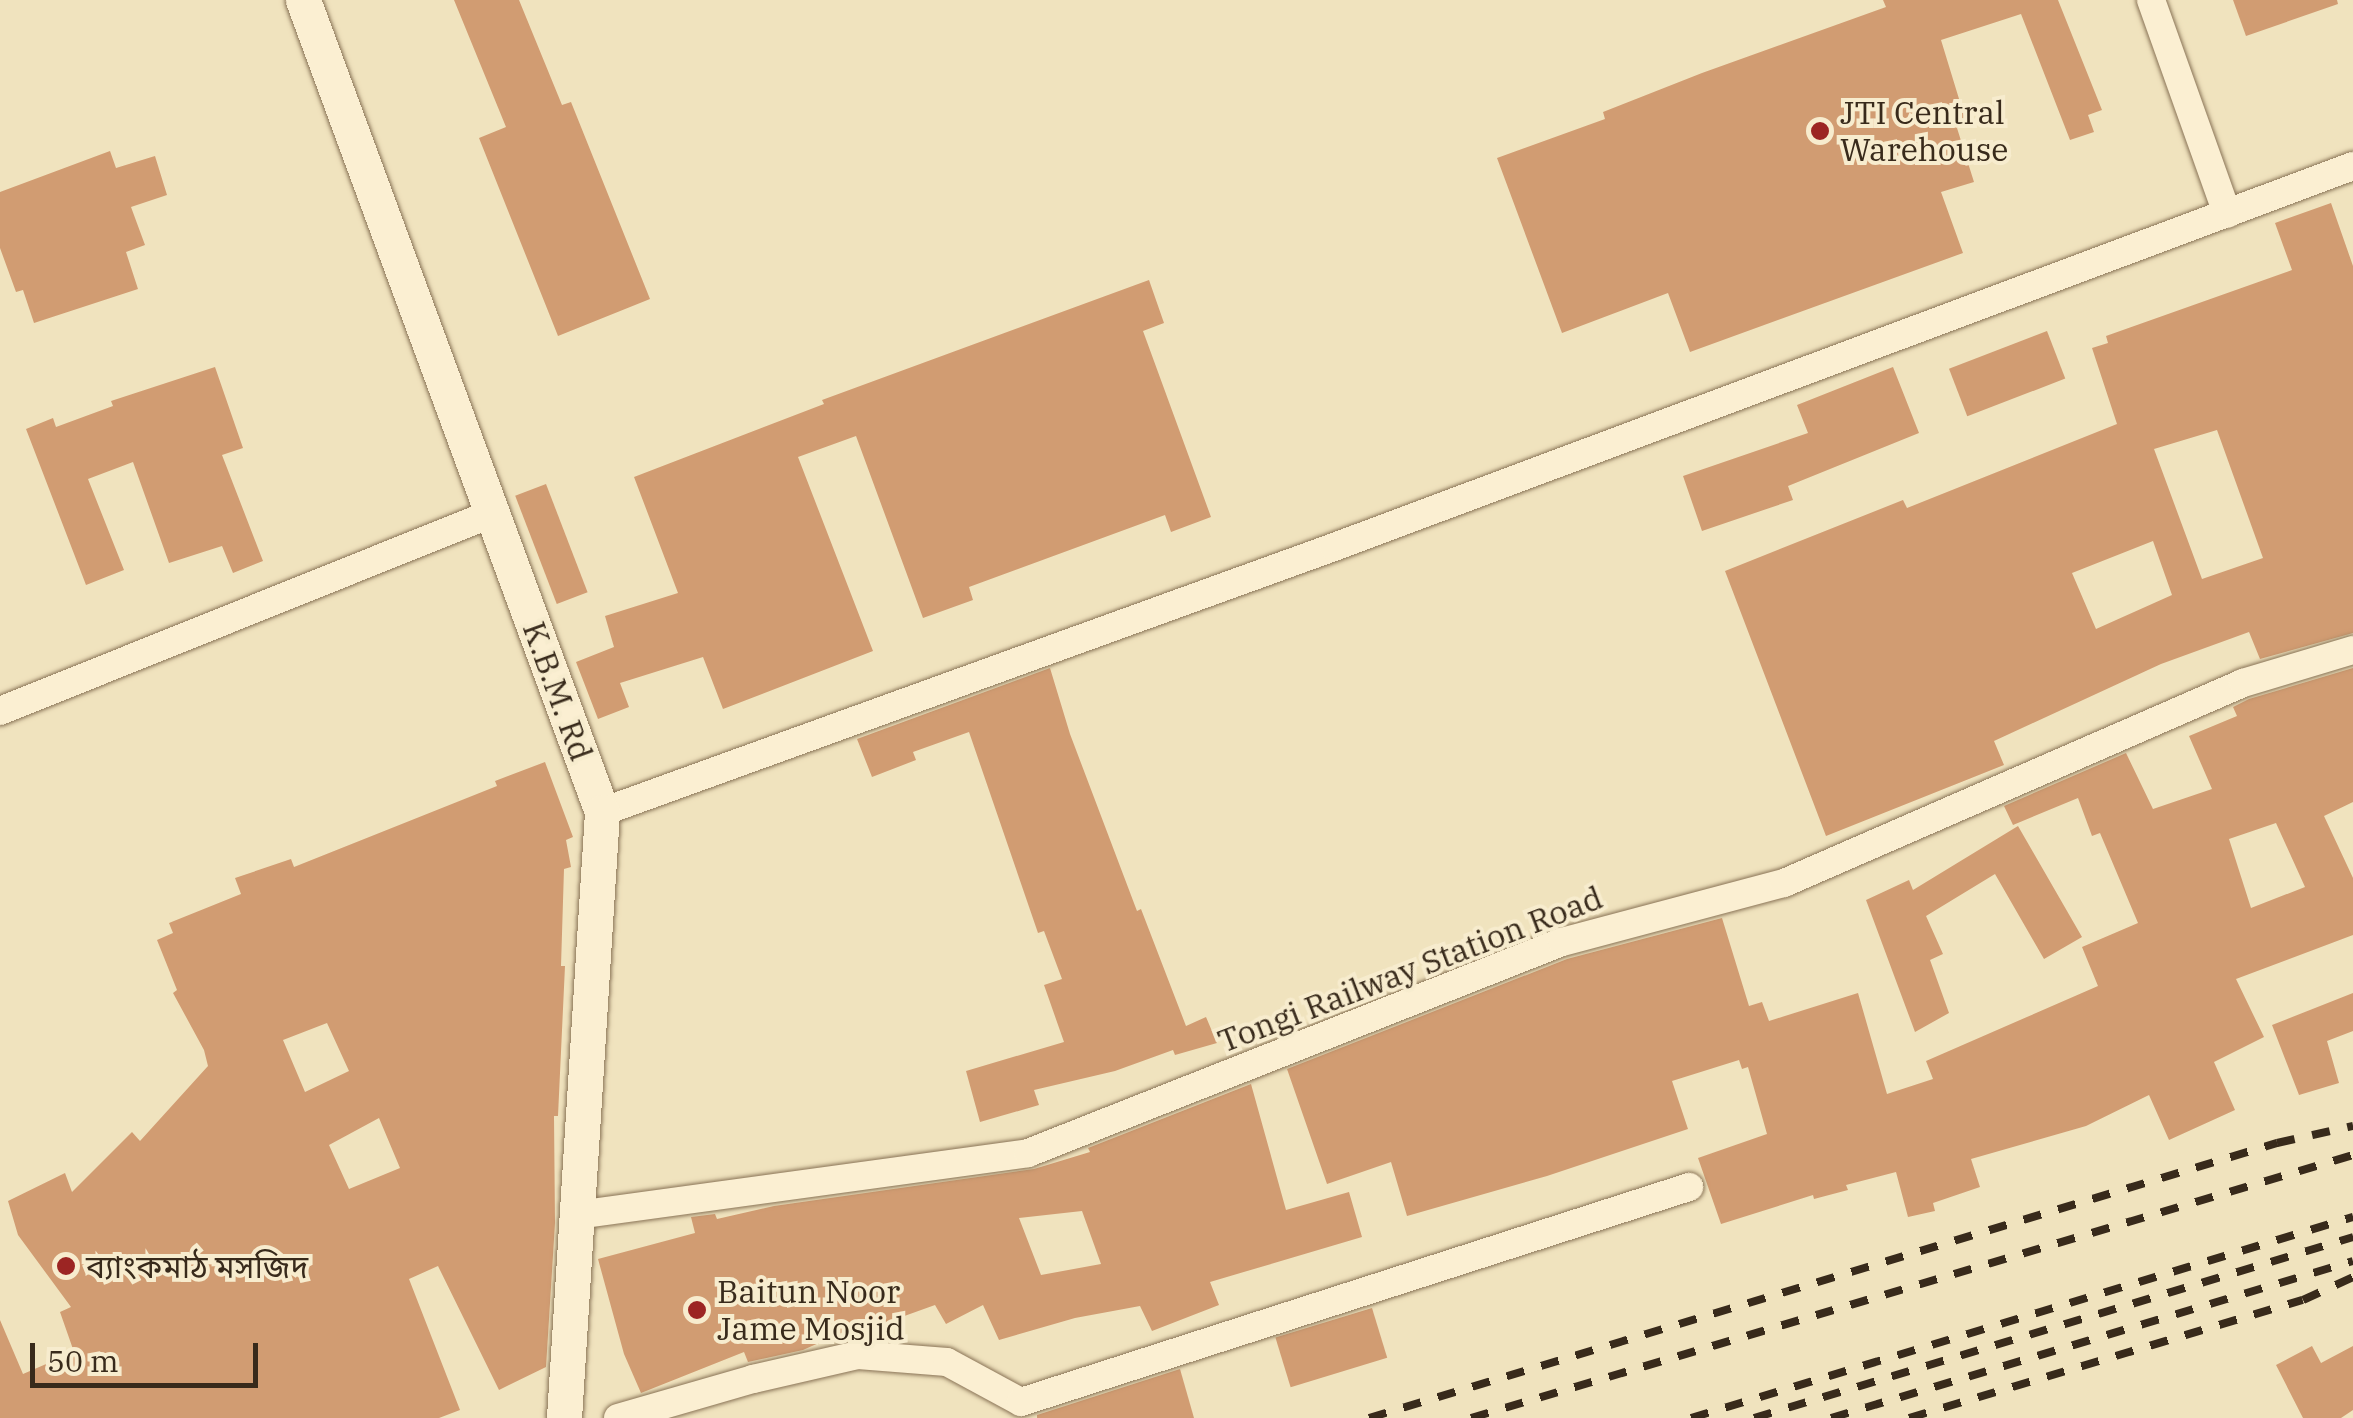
<!DOCTYPE html>
<meta charset="utf-8">
<style>
body{margin:0}
#map{position:relative;width:2353px;height:1418px;overflow:hidden;background:#f0e3be;font-family:"IBM Plex Serif","Noto Sans Bengali",serif}
div>[style]{position:absolute}
.building>*{inset:0;background:#d19c72;transform-origin:0 0}
.roads{filter:drop-shadow(0 0 2px #897356) drop-shadow(0 0 2px #897356)}
.minor>*{height:28px;margin:-14px;padding:0 14px;transform-origin:14px;border-radius:14px;background:#fbefd2}
.tertiary>*{height:35px;margin:-17.5px;padding:0 17.5px;transform-origin:17.5px;border-radius:17.5px;background:#fbefd2}
.rail>*{height:8px;margin-top:-4px;transform-origin:0;background:repeating-linear-gradient(90deg,#382a1b 0 18px,transparent 0 36px)}
.dots>*{width:28px;height:28px;translate:-50% -50%;box-sizing:border-box;border:5px solid #f7ecce;border-radius:50%}
span{translate:-50% -50%;white-space:nowrap;text-align:center;line-height:1.15;-webkit-text-stroke:8px #f7ecce;paint-order:stroke}
.poi-label{font-size:32px;color:#382a1b}
.left{translate:0 -50%;text-align:left}
.street-label{font-size:32px;color:#382a1b}
.scale{position:absolute;left:30px;top:1343px;width:228px;height:45px;box-sizing:border-box;border:5px solid #382a1b;border-top:0;padding-left:12px;font-size:30px;line-height:35px;white-space:nowrap;color:#382a1b;-webkit-text-stroke:8px #f7ecce;paint-order:stroke}
</style>
<div id="map">
<div class="building">
<div style="clip-path:polygon(454px 0,519px 0,562px 105px,571px 102px,650px 299px,558px 336px,479px 138px,506px 127px)"></div>
<div style="clip-path:polygon(1883px 0,2058px 0,2102px 110px,2088px 115px,2094px 132px,2070px 140px,2021px 14px,1941px 40px,1967px 125px,1957px 128px,1974px 182px,1941px 192px,1963px 253px,1690px 352px,1668px 293px,1562px 333px,1497px 158px,1605px 119px,1603px 112px,1702px 73px,1886px 7px)"></div>
<div style="clip-path:polygon(2233px 0,2337px 0,2338px 4px,2246px 36px)"></div>
<div style="clip-path:polygon(110px 151px,116px 168px,155px 156px,167px 195px,131px 207px,145px 245px,126px 252px,138px 289px,34px 323px,23px 290px,16px 292px,0 248px,0 192px)"></div>
<div style="clip-path:polygon(evenodd,2331px 203px,2353px 266px,2353px 633px,2260px 659px,2249px 632px,2161px 664px,1994px 741px,2004px 765px,1826px 836px,1725px 571px,1903px 500px,1907px 508px,2117px 424px,2092px 348px,2108px 343px,2106px 336px,2292px 270px,2275px 223px,2331px 203px,2217px 430px,2263px 558px,2202px 579px,2154px 449px,2217px 430px,2331px 203px,2153px 541px,2172px 595px,2096px 629px,2072px 573px,2153px 541px)"></div>
<div style="clip-path:polygon(1149px 280px,1164px 323px,1143px 331px,1211px 517px,1171px 532px,1165px 515px,969px 587px,973px 600px,923px 618px,856px 436px,798px 457px,873px 651px,723px 709px,703px 657px,620px 683px,629px 707px,598px 719px,576px 662px,614px 647px,605px 616px,678px 593px,634px 477px,824px 404px,822px 400px)"></div>
<div style="left:2047px;top:331px;width:51px;height:105px;rotate:69deg"></div>
<div style="clip-path:polygon(215px 367px,243px 448px,222px 455px,263px 561px,233px 573px,222px 546px,169px 563px,133px 462px,88px 479px,124px 570px,86px 585px,26px 429px,53px 418px,56px 427px,113px 406px,111px 401px)"></div>
<div style="clip-path:polygon(1893px 367px,1919px 433px,1788px 486px,1793px 500px,1702px 531px,1683px 476px,1808px 433px,1797px 405px)"></div>
<div style="left:546px;top:484px;width:116px;height:33px;rotate:69deg"></div>
<div style="clip-path:polygon(1050px 668px,1070px 734px,1137px 911px,1141px 909px,1186px 1026px,1206px 1017px,1217px 1043px,1175px 1055px,1173px 1050px,1115px 1071px,1034px 1090px,1039px 1105px,980px 1122px,966px 1071px,1064px 1042px,1044px 985px,1062px 979px,1044px 931px,1038px 933px,969px 732px,913px 752px,916px 760px,872px 777px,857px 739px)"></div>
<div style="clip-path:polygon(evenodd,2353px 668px,2353px 802px,2324px 816px,2353px 878px,2353px 935px,2236px 979px,2264px 1037px,2214px 1062px,2235px 1110px,2169px 1140px,2149px 1095px,2086px 1126px,1971px 1159px,1980px 1187px,1933px 1203px,1935px 1211px,1908px 1217px,1896px 1172px,1846px 1185px,1848px 1190px,1814px 1199px,1813px 1195px,1721px 1224px,1698px 1158px,1767px 1134px,1748px 1067px,1742px 1069px,1739px 1060px,1672px 1081px,1688px 1129px,1547px 1176px,1407px 1216px,1391px 1162px,1327px 1184px,1287px 1069px,1567px 959px,1722px 918px,1749px 1006px,1762px 1002px,1769px 1021px,1858px 993px,1887px 1094px,1933px 1079px,1926px 1061px,2098px 986px,2082px 947px,2138px 923px,2100px 833px,2092px 836px,2078px 798px,2013px 825px,2004px 806px,2126px 753px,2153px 809px,2212px 789px,2189px 736px,2237px 716px,2233px 707px,2249px 699px,2353px 668px,2276px 823px,2305px 887px,2251px 908px,2229px 839px,2276px 823px)"></div>
<div style="clip-path:polygon(evenodd,545px 762px,573px 837px,566px 840px,571px 867px,564px 869px,561px 966px,565px 966px,558px 1116px,554px 1116px,555px 1223px,546px 1367px,499px 1390px,438px 1266px,409px 1279px,460px 1410px,439px 1418px,0 1418px,0 1320px,23px 1374px,74px 1352px,60px 1312px,71px 1307px,18px 1235px,8px 1201px,65px 1173px,72px 1192px,132px 1132px,140px 1141px,208px 1066px,204px 1050px,173px 993px,177px 990px,157px 940px,173px 933px,169px 923px,241px 894px,235px 878px,291px 859px,294px 867px,497px 786px,495px 781px,545px 762px,327px 1023px,349px 1071px,305px 1092px,283px 1040px,327px 1023px,545px 762px,379px 1118px,400px 1168px,349px 1189px,329px 1145px,379px 1118px)"></div>
<div style="clip-path:polygon(2018px 826px,2082px 937px,2044px 959px,1995px 874px,1926px 916px,1943px 954px,1930px 960px,1949px 1013px,1915px 1032px,1866px 900px,1909px 880px,1913px 890px)"></div>
<div style="clip-path:polygon(2353px 993px,2353px 1031px,2327px 1041px,2339px 1083px,2299px 1095px,2272px 1025px)"></div>
<div style="clip-path:polygon(evenodd,1251px 1084px,1286px 1210px,1349px 1192px,1362px 1237px,1210px 1282px,1219px 1305px,1152px 1331px,1140px 1306px,1075px 1318px,999px 1340px,983px 1305px,946px 1324px,935px 1305px,871px 1328px,868px 1321px,803px 1350px,748px 1362px,744px 1352px,641px 1393px,624px 1354px,598px 1259px,695px 1233px,691px 1217px,715px 1214px,717px 1219px,774px 1206px,1034px 1169px,1090px 1152px,1088px 1148px,1251px 1084px,1082px 1211px,1101px 1264px,1041px 1275px,1019px 1218px,1082px 1211px)"></div>
<div style="left:1372px;top:1308px;width:52px;height:101px;rotate:73deg"></div>
<div style="clip-path:polygon(2312px 1346px,2321px 1363px,2353px 1346px,2353px 1410px,2341px 1418px,2303px 1418px,2276px 1365px)"></div>
<div style="clip-path:polygon(1180px 1369px,1194px 1418px,1037px 1418px,1037px 1415px)"></div>
</div>
<div class="roads">
<div class="minor">
<div style="left:2151px;top:0;width:227px;rotate:70.4deg"></div>
<div style="left:0;top:711px;width:531px;rotate:-21.88deg"></div>
<div style="left:602px;top:812px;width:778px;rotate:-19.9deg"></div>
<div style="left:1334px;top:547px;width:1088px;rotate:-20.5deg"></div>
<div style="left:577px;top:1215px;width:455px;rotate:-7.8deg"></div>
<div style="left:1028px;top:1153px;width:574px;rotate:-21.56deg"></div>
<div style="left:1562px;top:942px;width:230px;rotate:-14.9deg"></div>
<div style="left:1784px;top:883px;width:501px;rotate:-23.54deg"></div>
<div style="left:2243px;top:683px;width:115px;rotate:-16.7deg"></div>
<div style="left:618px;top:1418px;width:141px;rotate:-16.1deg"></div>
<div style="left:753px;top:1379px;width:108px;rotate:-12.9deg"></div>
<div style="left:858px;top:1355px;width:89px;rotate:4.5deg"></div>
<div style="left:947px;top:1362px;width:84px;rotate:28.4deg"></div>
<div style="left:1021px;top:1402px;width:702px;rotate:-17.84deg"></div>
</div>
<div class="tertiary">
<div style="left:303px;top:0;width:865px;rotate:69.78deg"></div>
<div style="left:602px;top:812px;width:607px;rotate:93.59deg"></div>
</div>
</div>
<div class="rail">
<div style="left:1369px;top:1418px;width:949px;rotate:-16.85deg"></div>
<div style="left:2277px;top:1143px;width:78px;rotate:-12.6deg"></div>
<div style="left:1471px;top:1418px;width:920px;rotate:-16.6deg"></div>
<div style="left:1691px;top:1418px;width:692px;rotate:-16.89deg"></div>
<div style="left:1754px;top:1418px;width:626px;rotate:-16.81deg"></div>
<div style="left:1831px;top:1418px;width:545px;rotate:-16.74deg"></div>
<div style="left:1909px;top:1418px;width:411px;rotate:-16.7deg"></div>
<div style="left:2303px;top:1300px;width:55px;rotate:-24.7deg"></div>
</div>
<div class="dots">
<div style="left:1820px;top:131px;background:#9c2523"></div>
<div style="left:66px;top:1266px;background:#9c2523"></div>
<div style="left:697px;top:1310px;background:#9c2523"></div>
</div>
<div class="poi-label">
<span class="left" style="left:1840px;top:131px">JTI Central<br>Warehouse</span>
<span class="left" style="left:86px;top:1266px">ব্যাংকমাঠ মসজিদ</span>
<span class="left" style="left:717px;top:1310px">Baitun Noor<br>Jame Mosjid</span>
</div>
<div class="street-label">
<span style="left:558px;top:691px;rotate:70deg">K.B.M. Rd</span>
<span style="left:1410px;top:969px;rotate:-21deg">Tongi Railway Station Road</span>
</div>
<div class="scale">50 m</div>
</div>
